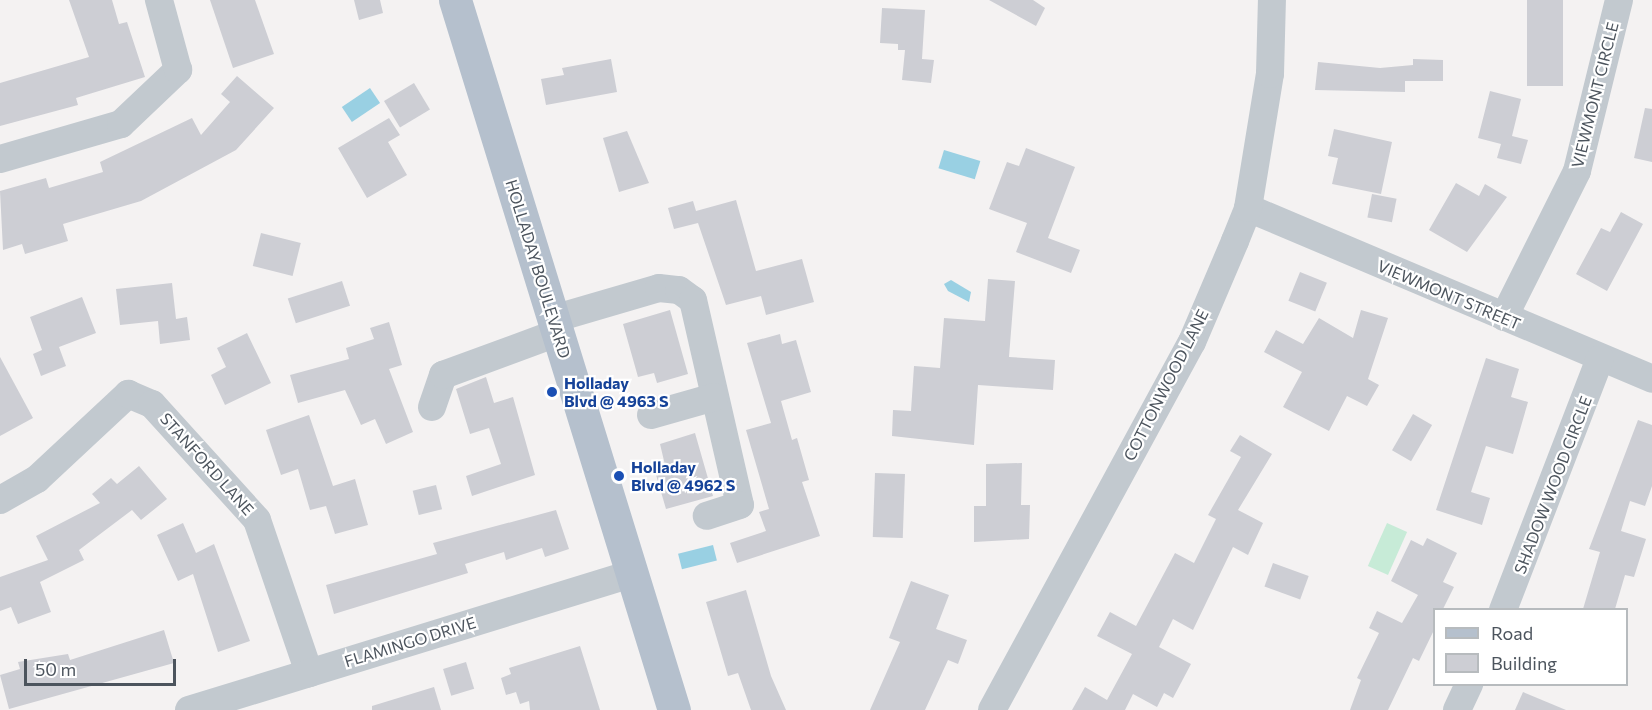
<!DOCTYPE html>
<style>
body{margin:0}
#map{position:relative;width:1652px;height:710px;overflow:hidden;background:#f4f2f2;font-family:Commissioner,sans-serif}
div>[style]{position:absolute}
.green>*{inset:0;background:#c7ebd7;transform-origin:0 0}
.water>*{inset:0;background:#99d0e3;transform-origin:0 0}
.building>*{inset:0;background:#cdced4;transform-origin:0 0}
.minor>*{height:28px;margin:-14px;padding:0 14px;transform-origin:14px;border-radius:14px;background:#c2c9cf}
.major>*{height:33px;margin:-16.5px;padding:0 16.5px;transform-origin:16.5px;border-radius:16.5px;background:#b5c0cd}
.dots>*{width:16px;height:16px;translate:-50% -50%;box-sizing:border-box;border:3px solid #fff;border-radius:50%}
span{translate:-50% -50%;white-space:nowrap;text-align:center;line-height:1.15;-webkit-text-stroke:4.5px #fff;paint-order:stroke}
.street-label{font-size:16px;color:#4c545d}
.transit-label{font-size:16px;color:#164399;font-weight:700}
.left{translate:0 -50%;text-align:left}
.legend{position:absolute;left:1433px;top:608px;width:195px;height:78px;box-sizing:border-box;background:#fff;border:2px solid #b7bbbe;margin:0;padding:8px 10px;list-style:none;font-size:18px;color:#4c545d}
.legend li{display:flex;align-items:center;gap:12px;height:30px}
.legend b{width:30px;border:2px solid #b7bbbe}
.scale{position:absolute;left:24px;top:659px;width:152px;height:27px;box-sizing:border-box;border:3px solid #4c545d;border-top:0;padding-left:8px;font-size:18px;line-height:21px;white-space:nowrap;color:#4c545d;-webkit-text-stroke:4px #fff;paint-order:stroke}
</style>
<div id="map">
<div class="green">
<div style="left:1387px;top:523px;width:22px;height:47px;rotate:24deg"></div>
</div>
<div class="water">
<div style="left:370px;top:88px;width:18px;height:34px;rotate:56deg"></div>
<div style="left:944px;top:150px;width:38px;height:19px;rotate:17deg"></div>
<div style="clip-path:polygon(951px 280px,971px 292px,969px 302px,948px 291px,944px 284px)"></div>
<div style="left:713px;top:545px;width:16px;height:36px;rotate:76deg"></div>
</div>
<div class="building">
<div style="clip-path:polygon(69px 0,112px 0,119px 24px,127px 22px,145px 77px,76px 98px,78px 105px,0 126px,0 83px,89px 57px)"></div>
<div style="clip-path:polygon(210px 0,255px 0,274px 54px,233px 68px)"></div>
<div style="clip-path:polygon(354px 0,380px 0,383px 13px,359px 20px)"></div>
<div style="clip-path:polygon(989px 0,1033px 0,1045px 8px,1036px 26px)"></div>
<div style="left:1527px;top:0;width:36px;height:86px"></div>
<div style="clip-path:polygon(882px 8px,925px 10px,922px 59px,934px 60px,931px 83px,902px 80px,905px 50px,898px 50px,898px 44px,880px 43px)"></div>
<div style="clip-path:polygon(611px 59px,617px 92px,546px 105px,541px 79px,564px 75px,562px 68px)"></div>
<div style="clip-path:polygon(1413px 59px,1443px 60px,1443px 81px,1405px 81px,1405px 92px,1315px 90px,1318px 62px,1380px 68px,1413px 65px)"></div>
<div style="clip-path:polygon(237px 76px,274px 108px,236px 150px,141px 201px,63px 224px,68px 241px,25px 254px,22px 244px,3px 250px,0 191px,46px 178px,49px 188px,103px 172px,100px 162px,192px 118px,201px 135px,230px 102px,221px 94px)"></div>
<div style="left:414px;top:83px;width:31px;height:35px;rotate:59deg"></div>
<div style="clip-path:polygon(1490px 91px,1521px 99px,1512px 136px,1528px 140px,1521px 164px,1497px 158px,1501px 144px,1478px 138px)"></div>
<div style="clip-path:polygon(1645px 108px,1652px 109px,1652px 162px,1634px 158px)"></div>
<div style="clip-path:polygon(389px 118px,400px 135px,388px 142px,407px 175px,367px 198px,338px 148px)"></div>
<div style="clip-path:polygon(1334px 129px,1392px 142px,1381px 194px,1332px 184px,1338px 158px,1328px 156px)"></div>
<div style="clip-path:polygon(627px 131px,649px 183px,619px 192px,603px 138px)"></div>
<div style="clip-path:polygon(1026px 148px,1075px 167px,1048px 238px,1080px 250px,1071px 273px,1016px 252px,1027px 223px,989px 209px,1007px 162px,1019px 166px)"></div>
<div style="clip-path:polygon(1456px 183px,1479px 196px,1485px 184px,1507px 197px,1467px 252px,1429px 230px)"></div>
<div style="left:1372px;top:194px;width:25px;height:24px;rotate:11deg"></div>
<div style="clip-path:polygon(736px 200px,756px 271px,802px 259px,814px 302px,766px 315px,761px 296px,726px 305px,698px 223px,674px 229px,668px 208px,693px 201px,696px 211px)"></div>
<div style="clip-path:polygon(1621px 212px,1643px 224px,1607px 291px,1576px 274px,1601px 228px,1610px 232px)"></div>
<div style="left:261px;top:233px;width:41px;height:34px;rotate:14deg"></div>
<div style="left:1300px;top:272px;width:29px;height:31px;rotate:22deg"></div>
<div style="clip-path:polygon(988px 279px,1015px 281px,1009px 357px,1055px 360px,1053px 390px,978px 385px,974px 445px,892px 436px,893px 410px,911px 411px,914px 366px,940px 368px,944px 318px,985px 321px)"></div>
<div style="left:342px;top:281px;width:26px;height:57px;rotate:72deg"></div>
<div style="clip-path:polygon(172px 283px,176px 319px,187px 317px,190px 340px,160px 344px,158px 321px,120px 325px,116px 289px)"></div>
<div style="clip-path:polygon(82px 297px,96px 333px,59px 347px,66px 366px,41px 376px,33px 354px,42px 350px,30px 317px)"></div>
<div style="clip-path:polygon(670px 310px,688px 374px,657px 383px,654px 373px,638px 377px,623px 324px)"></div>
<div style="clip-path:polygon(1361px 310px,1388px 318px,1368px 379px,1379px 385px,1367px 406px,1347px 396px,1329px 431px,1283px 407px,1302px 372px,1264px 352px,1276px 330px,1303px 344px,1319px 318px,1353px 338px)"></div>
<div style="clip-path:polygon(389px 322px,402px 365px,389px 369px,413px 432px,386px 444px,375px 419px,361px 425px,345px 390px,298px 403px,290px 375px,349px 359px,346px 348px,374px 339px,370px 328px)"></div>
<div style="clip-path:polygon(247px 333px,271px 383px,225px 405px,211px 375px,226px 367px,217px 348px)"></div>
<div style="clip-path:polygon(780px 334px,782px 344px,796px 340px,811px 392px,781px 401px,792px 440px,797px 438px,809px 480px,802px 482px,820px 536px,737px 563px,730px 543px,766px 531px,759px 512px,769px 509px,746px 430px,771px 423px,747px 343px)"></div>
<div style="clip-path:polygon(0 357px,33px 418px,0 436px)"></div>
<div style="clip-path:polygon(1486px 358px,1519px 369px,1511px 397px,1528px 402px,1513px 454px,1486px 446px,1471px 492px,1490px 498px,1482px 525px,1436px 510px)"></div>
<div style="clip-path:polygon(486px 377px,494px 403px,513px 397px,535px 475px,472px 496px,466px 476px,501px 464px,489px 428px,470px 434px,456px 389px)"></div>
<div style="left:1413px;top:414px;width:22px;height:42px;rotate:30deg"></div>
<div style="clip-path:polygon(309px 415px,333px 486px,355px 479px,368px 525px,335px 534px,326px 506px,310px 510px,298px 469px,281px 475px,266px 430px)"></div>
<div style="clip-path:polygon(1638px 420px,1652px 425px,1652px 486px,1645px 506px,1630px 501px,1621px 531px,1646px 539px,1634px 577px,1625px 575px,1615px 609px,1583px 609px,1600px 552px,1589px 549px)"></div>
<div style="clip-path:polygon(695px 433px,713px 496px,666px 509px,654px 468px,665px 465px,660px 444px)"></div>
<div style="clip-path:polygon(1240px 435px,1272px 454px,1238px 510px,1263px 523px,1248px 555px,1233px 547px,1193px 630px,1173px 619px,1159px 647px,1191px 664px,1173px 698px,1164px 693px,1157px 707px,1133px 694px,1125px 710px,1072px 710px,1085px 687px,1107px 700px,1132px 654px,1097px 636px,1110px 612px,1136px 626px,1175px 553px,1194px 563px,1216px 519px,1208px 515px,1241px 457px,1230px 451px)"></div>
<div style="clip-path:polygon(1022px 463px,1021px 505px,1030px 505px,1029px 539px,974px 542px,974px 506px,986px 506px,986px 464px)"></div>
<div style="clip-path:polygon(139px 466px,167px 499px,141px 520px,132px 510px,79px 550px,84px 560px,40px 582px,51px 612px,18px 624px,11px 607px,0 611px,0 577px,48px 560px,36px 536px,100px 503px,92px 494px,111px 478px,117px 484px)"></div>
<div style="left:875px;top:473px;width:30px;height:64px;rotate:2deg"></div>
<div style="left:436px;top:485px;width:25px;height:24px;rotate:76deg"></div>
<div style="clip-path:polygon(556px 510px,569px 549px,545px 557px,542px 548px,506px 560px,504px 552px,465px 564px,468px 573px,334px 614px,326px 585px,437px 554px,433px 543px)"></div>
<div style="clip-path:polygon(183px 523px,196px 553px,214px 544px,250px 641px,218px 652px,193px 574px,178px 581px,157px 535px)"></div>
<div style="clip-path:polygon(1427px 538px,1457px 553px,1443px 582px,1454px 587px,1443px 609px,1434px 609px,1434px 630px,1419px 661px,1413px 658px,1388px 710px,1350px 710px,1361px 680px,1357px 678px,1379px 633px,1369px 628px,1377px 611px,1402px 623px,1418px 595px,1391px 581px,1411px 540px,1423px 546px)"></div>
<div style="left:1273px;top:563px;width:38px;height:25px;rotate:20deg"></div>
<div style="clip-path:polygon(911px 581px,949px 595px,936px 629px,967px 640px,958px 664px,948px 660px,925px 710px,870px 710px,900px 642px,889px 638px)"></div>
<div style="clip-path:polygon(746px 590px,771px 676px,786px 710px,751px 710px,738px 673px,728px 676px,706px 602px)"></div>
<div style="clip-path:polygon(164px 630px,174px 663px,9px 709px,0 675px,20px 669px,18px 662px,68px 654px,70px 660px)"></div>
<div style="clip-path:polygon(580px 646px,600px 710px,530px 710px,529px 701px,520px 704px,516px 692px,506px 695px,501px 678px,511px 674px,509px 668px)"></div>
<div style="left:466px;top:662px;width:28px;height:24px;rotate:73deg"></div>
<div style="clip-path:polygon(434px 687px,441px 710px,372px 710px,372px 706px)"></div>
<div style="clip-path:polygon(1523px 692px,1566px 710px,1515px 710px)"></div>
</div>
<div class="minor">
<div style="left:0;top:159px;width:126px;rotate:-16.1deg"></div>
<div style="left:121px;top:124px;width:79px;rotate:-43.5deg"></div>
<div style="left:178px;top:70px;width:73px;rotate:-105.2deg"></div>
<div style="left:1248px;top:208px;width:439px;rotate:22.9deg"></div>
<div style="left:1504px;top:317px;width:163px;rotate:-63.4deg"></div>
<div style="left:1577px;top:171px;width:176px;rotate:-76.2deg"></div>
<div style="left:553px;top:319px;width:110px;rotate:-16.3deg"></div>
<div style="left:659px;top:288px;width:20px;rotate:6deg"></div>
<div style="left:679px;top:290px;width:17px;rotate:36deg"></div>
<div style="left:693px;top:300px;width:210px;rotate:77.1deg"></div>
<div style="left:740px;top:505px;width:35px;rotate:162deg"></div>
<div style="left:432px;top:407px;width:34px;rotate:-71deg"></div>
<div style="left:443px;top:375px;width:121px;rotate:-20.2deg"></div>
<div style="left:651px;top:415px;width:66px;rotate:-15.9deg"></div>
<div style="left:0;top:500px;width:43px;rotate:-29.6deg"></div>
<div style="left:37px;top:479px;width:125px;rotate:-43deg"></div>
<div style="left:128px;top:394px;width:26px;rotate:23deg"></div>
<div style="left:152px;top:404px;width:156px;rotate:47.8deg"></div>
<div style="left:257px;top:520px;width:162px;rotate:71.2deg"></div>
<div style="left:1503px;top:610px;width:269px;rotate:-68.9deg"></div>
<div style="left:189px;top:710px;width:463px;rotate:-17.1deg"></div>
<div style="left:992px;top:710px;width:419px;rotate:-61.5deg"></div>
<div style="left:1192px;top:342px;width:110px;rotate:-66.9deg"></div>
<div style="left:1235px;top:241px;width:35px;rotate:-68deg"></div>
<div style="left:1248px;top:208px;width:136px;rotate:-80.7deg"></div>
<div style="left:1270px;top:74px;width:74px;rotate:-88.5deg"></div>
<div style="left:1457px;top:710px;width:29px;rotate:-65deg"></div>
</div>
<div class="major">
<div style="left:455px;top:0;width:743px;rotate:72.86deg"></div>
</div>
<div class="dots">
<div style="left:552px;top:392px;background:#1a4fb4"></div>
<div style="left:619px;top:476px;background:#1a4fb4"></div>
</div>
<div class="street-label">
<span style="left:1595px;top:95px;rotate:-76deg">VIEWMONT CIRCLE</span>
<span style="left:538px;top:269px;rotate:73deg">HOLLADAY BOULEVARD</span>
<span style="left:1449px;top:295px;rotate:23deg">VIEWMONT STREET</span>
<span style="left:1166px;top:385px;rotate:-63deg">COTTONWOOD LANE</span>
<span style="left:207px;top:464px;rotate:48deg">STANFORD LANE</span>
<span style="left:1553px;top:485px;rotate:-69deg">SHADOW WOOD CIRCLE</span>
<span style="left:410px;top:642px;rotate:-17deg">FLAMINGO DRIVE</span>
</div>
<div class="transit-label">
<span class="left" style="left:564px;top:392px">Holladay<br>Blvd @ 4963 S</span>
<span class="left" style="left:631px;top:476px">Holladay<br>Blvd @ 4962 S</span>
</div>
<ul class="legend">
<li><b style="height:8px;background:#b5c0cd"></b>Road</li>
<li><b style="height:16px;background:#cdced4"></b>Building</li>
</ul>
<div class="scale">50 m</div>
</div>
